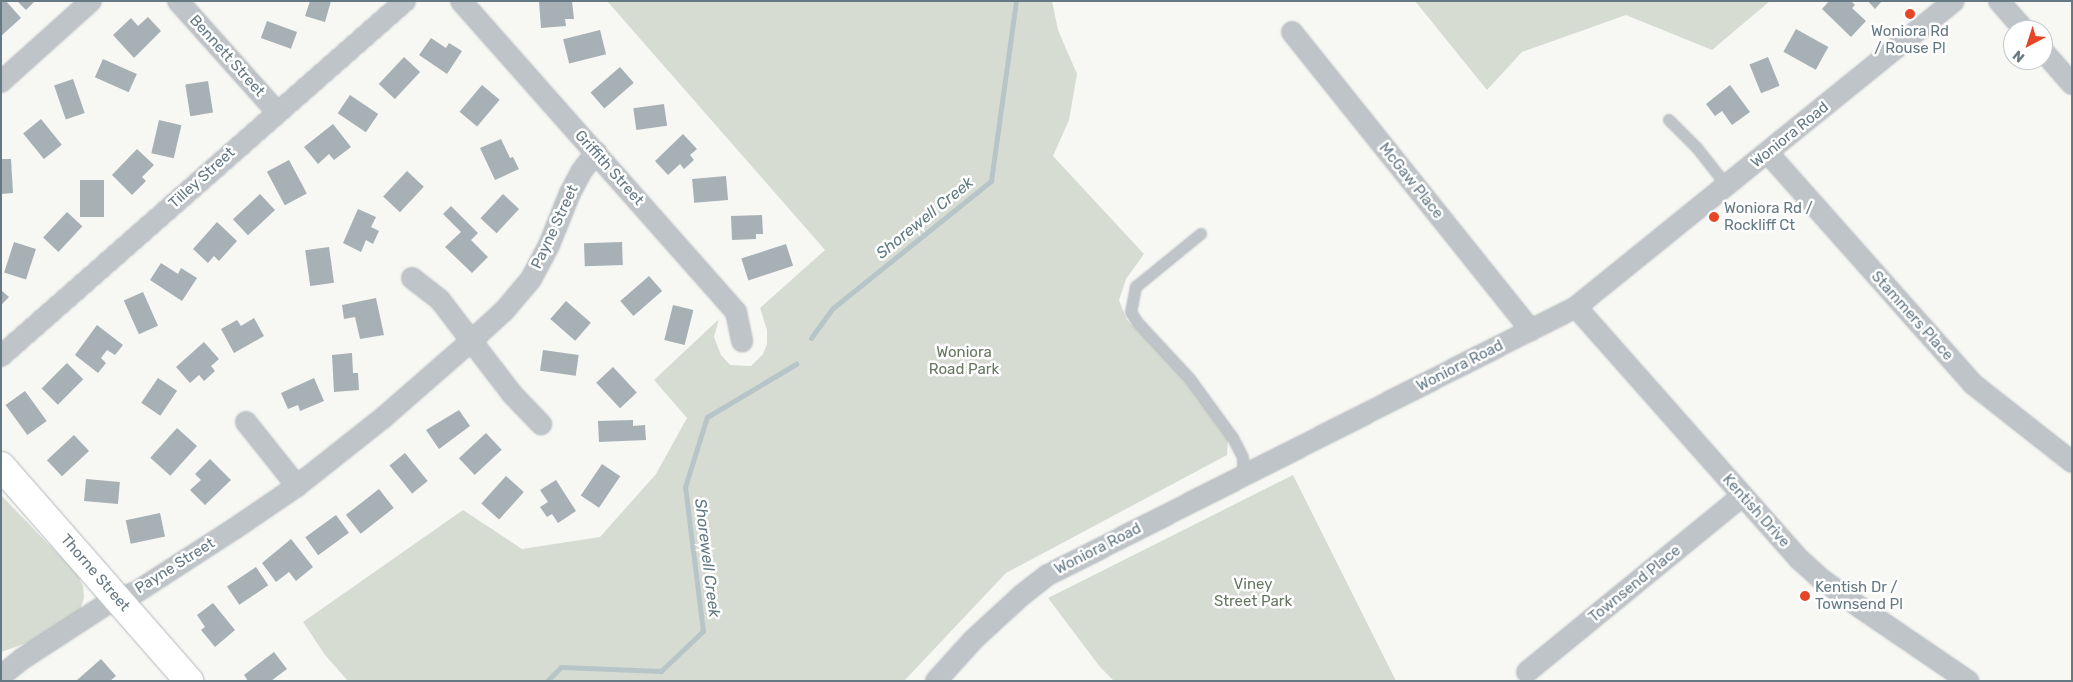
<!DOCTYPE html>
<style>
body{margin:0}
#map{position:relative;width:2073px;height:682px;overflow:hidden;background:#f7f7f4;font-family:Rubik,sans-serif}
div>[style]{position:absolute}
.green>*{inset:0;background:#d7dcd3}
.stream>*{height:5px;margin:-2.5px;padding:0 2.5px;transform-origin:2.5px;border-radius:2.5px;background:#b7c5c8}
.building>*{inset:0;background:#a6b0b5;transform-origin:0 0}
.roads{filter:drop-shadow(0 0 1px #b2b8bc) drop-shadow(0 0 1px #b2b8bc)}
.lane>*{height:10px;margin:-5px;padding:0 5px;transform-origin:5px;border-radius:5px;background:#bfc4c8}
.street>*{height:20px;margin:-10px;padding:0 10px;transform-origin:10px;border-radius:10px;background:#bfc4c8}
.secondary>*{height:28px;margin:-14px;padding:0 14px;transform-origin:14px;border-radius:14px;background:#fff}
.dots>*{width:14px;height:14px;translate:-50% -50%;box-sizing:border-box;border:2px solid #fff;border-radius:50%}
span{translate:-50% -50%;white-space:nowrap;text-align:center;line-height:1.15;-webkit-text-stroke:5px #fff;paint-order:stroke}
.poi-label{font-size:15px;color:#657985}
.left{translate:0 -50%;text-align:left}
.street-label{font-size:15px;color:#657985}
.park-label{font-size:15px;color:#667760}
.water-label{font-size:16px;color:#617b81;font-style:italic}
.frame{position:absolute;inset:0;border:2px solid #657985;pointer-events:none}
.north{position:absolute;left:2003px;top:20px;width:50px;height:50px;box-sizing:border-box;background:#fff;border:1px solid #c1c9ce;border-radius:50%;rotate:220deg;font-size:14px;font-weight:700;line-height:20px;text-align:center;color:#657985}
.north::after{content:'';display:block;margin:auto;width:18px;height:22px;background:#e54625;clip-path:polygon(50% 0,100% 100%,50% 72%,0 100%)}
</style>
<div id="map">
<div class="green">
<div style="clip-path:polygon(607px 1px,1052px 1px,1058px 30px,1077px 74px,1069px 120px,1053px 156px,1144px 254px,1126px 279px,1119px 300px,1127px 320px,1175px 369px,1207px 408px,1228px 439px,1227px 455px,1006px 573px,904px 681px,348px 681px,325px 655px,303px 622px,463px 510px,522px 549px,600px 537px,656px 474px,687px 418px,654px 380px,719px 319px,714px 337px,721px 355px,730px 365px,751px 366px,763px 354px,767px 344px,767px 330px,760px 308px,825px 250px)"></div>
<div style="clip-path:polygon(1415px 1px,1770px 1px,1712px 50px,1626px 15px,1522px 52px,1487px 90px)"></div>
<div style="clip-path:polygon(1293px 475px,1396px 681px,1114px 681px,1100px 667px,1048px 598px)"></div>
<div style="clip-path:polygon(1px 495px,77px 574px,83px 586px,84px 597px,81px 608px,75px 614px,41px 638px,1px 652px)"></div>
</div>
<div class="stream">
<div style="left:811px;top:338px;width:37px;rotate:-54deg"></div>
<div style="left:833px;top:308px;width:203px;rotate:-38.8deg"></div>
<div style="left:991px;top:181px;width:182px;rotate:-82.1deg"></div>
<div style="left:547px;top:681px;width:20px;rotate:-45deg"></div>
<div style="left:561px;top:667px;width:100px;rotate:2.3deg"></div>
<div style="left:661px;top:671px;width:58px;rotate:-43.6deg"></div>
<div style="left:703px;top:631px;width:145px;rotate:-97.1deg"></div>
<div style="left:685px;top:487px;width:73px;rotate:-72.6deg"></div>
<div style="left:707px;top:417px;width:104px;rotate:-30.8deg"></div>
</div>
<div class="building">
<div style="clip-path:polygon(1px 1px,6px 1px,21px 18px,1px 36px)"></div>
<div style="clip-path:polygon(17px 1px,35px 1px,26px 10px)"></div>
<div style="clip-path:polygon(310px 1px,331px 1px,325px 22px,305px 16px)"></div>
<div style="clip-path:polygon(539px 1px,572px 1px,574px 19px,565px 19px,566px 26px,541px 28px)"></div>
<div style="clip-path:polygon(1829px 1px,1851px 1px,1855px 5px,1852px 8px,1866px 21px,1851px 37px,1822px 9px)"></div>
<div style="clip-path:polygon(1868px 1px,1882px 1px,1875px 9px)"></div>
<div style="clip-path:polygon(148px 17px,161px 31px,134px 58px,113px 35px,131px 18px,138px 26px)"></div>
<div style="left:267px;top:21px;width:32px;height:18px;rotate:20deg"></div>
<div style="left:1796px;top:29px;width:37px;height:26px;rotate:29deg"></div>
<div style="left:600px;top:30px;width:25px;height:38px;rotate:76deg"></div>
<div style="clip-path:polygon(431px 38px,446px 48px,449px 43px,462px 51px,447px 74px,419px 55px)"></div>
<div style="left:404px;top:57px;width:22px;height:37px;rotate:43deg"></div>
<div style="left:1768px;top:57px;width:31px;height:20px;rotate:68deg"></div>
<div style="left:103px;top:59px;width:37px;height:20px;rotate:24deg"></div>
<div style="left:620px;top:67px;width:21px;height:39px;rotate:49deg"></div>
<div style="left:73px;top:79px;width:36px;height:20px;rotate:71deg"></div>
<div style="left:208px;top:81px;width:32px;height:23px;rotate:81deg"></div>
<div style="left:482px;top:85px;width:23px;height:35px;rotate:40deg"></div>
<div style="clip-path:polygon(1730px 85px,1750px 112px,1732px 125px,1722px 111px,1715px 116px,1706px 104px)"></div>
<div style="left:350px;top:95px;width:34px;height:22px;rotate:34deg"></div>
<div style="left:664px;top:104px;width:22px;height:31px;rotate:82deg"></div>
<div style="left:41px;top:119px;width:33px;height:23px;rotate:51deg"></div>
<div style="left:159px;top:120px;width:23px;height:34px;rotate:13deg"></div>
<div style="clip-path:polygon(333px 124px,351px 147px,334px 160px,329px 154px,318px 164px,304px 147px)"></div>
<div style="clip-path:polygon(683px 134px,697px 149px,690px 155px,694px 160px,684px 169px,680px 164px,668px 175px,655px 161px)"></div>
<div style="clip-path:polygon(501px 139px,510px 158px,513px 157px,519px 169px,495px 180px,480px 148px)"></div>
<div style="clip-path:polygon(137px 149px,154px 165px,142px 177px,146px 181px,132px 195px,112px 175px)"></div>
<div style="clip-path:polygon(1px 159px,11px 159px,13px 193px,1px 194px)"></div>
<div style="left:289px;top:160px;width:38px;height:25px;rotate:62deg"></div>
<div style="left:407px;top:171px;width:23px;height:35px;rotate:43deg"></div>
<div style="left:726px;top:176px;width:24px;height:34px;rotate:85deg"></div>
<div style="left:80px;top:180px;width:24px;height:37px"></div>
<div style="left:260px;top:194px;width:22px;height:37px;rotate:47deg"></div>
<div style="left:503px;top:194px;width:22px;height:33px;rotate:43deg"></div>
<div style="clip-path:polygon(451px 206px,478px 233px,471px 240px,488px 257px,472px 273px,445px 247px,461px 232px,443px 214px)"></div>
<div style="clip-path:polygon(358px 209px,376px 217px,371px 227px,379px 231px,373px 244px,366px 240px,361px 252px,343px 243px)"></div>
<div style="left:67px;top:212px;width:21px;height:35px;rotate:43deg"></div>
<div style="clip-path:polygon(762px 215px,763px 234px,756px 234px,756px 239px,732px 240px,731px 216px)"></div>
<div style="clip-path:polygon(217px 222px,237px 241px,219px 261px,214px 256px,208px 263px,193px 249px)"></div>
<div style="left:14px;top:242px;width:23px;height:32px;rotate:18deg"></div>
<div style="left:622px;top:242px;width:23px;height:38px;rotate:88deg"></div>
<div style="left:786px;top:244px;width:23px;height:47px;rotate:72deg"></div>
<div style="left:329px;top:247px;width:36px;height:24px;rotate:82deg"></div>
<div style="clip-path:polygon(161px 263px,178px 274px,181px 268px,197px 278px,182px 301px,150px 280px)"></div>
<div style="left:649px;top:276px;width:20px;height:38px;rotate:49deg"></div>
<div style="clip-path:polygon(1px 290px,9px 297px,1px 305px)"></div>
<div style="left:143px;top:292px;width:37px;height:21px;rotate:66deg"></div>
<div style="clip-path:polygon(376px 298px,384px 335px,360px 339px,355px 317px,344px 319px,342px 305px)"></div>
<div style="left:566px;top:301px;width:33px;height:24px;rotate:41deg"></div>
<div style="left:673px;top:305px;width:21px;height:36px;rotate:14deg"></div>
<div style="clip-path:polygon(254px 318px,264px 336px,234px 353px,221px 329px,237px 320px,241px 326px)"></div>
<div style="clip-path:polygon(97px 325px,123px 345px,115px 355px,107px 350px,101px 358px,106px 363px,98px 373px,75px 355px)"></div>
<div style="clip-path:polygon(204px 342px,219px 359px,211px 366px,215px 371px,204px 381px,199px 375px,190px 383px,176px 367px)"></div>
<div style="left:543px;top:350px;width:36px;height:21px;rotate:8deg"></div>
<div style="clip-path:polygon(352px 353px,353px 373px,358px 373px,359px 390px,334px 392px,332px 355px)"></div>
<div style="left:67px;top:363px;width:23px;height:36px;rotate:45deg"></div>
<div style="left:613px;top:367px;width:35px;height:23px;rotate:47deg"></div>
<div style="left:158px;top:378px;width:23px;height:30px;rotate:34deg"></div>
<div style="clip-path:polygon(314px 378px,324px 401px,300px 411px,298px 405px,288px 409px,281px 393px)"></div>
<div style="left:25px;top:391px;width:37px;height:24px;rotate:54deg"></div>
<div style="clip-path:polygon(459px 410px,470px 426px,439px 449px,426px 430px)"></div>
<div style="clip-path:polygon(633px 420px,633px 426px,645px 425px,646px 440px,599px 442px,598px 421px)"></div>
<div style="left:177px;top:428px;width:27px;height:40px;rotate:42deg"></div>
<div style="left:486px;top:433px;width:23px;height:37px;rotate:47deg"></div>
<div style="left:74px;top:435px;width:22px;height:37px;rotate:47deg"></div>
<div style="left:405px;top:453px;width:36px;height:20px;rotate:51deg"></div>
<div style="clip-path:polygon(210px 459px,231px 480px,205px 505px,190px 490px,201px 480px,195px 474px)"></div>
<div style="left:602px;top:464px;width:22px;height:38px;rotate:34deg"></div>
<div style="left:506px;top:476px;width:24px;height:37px;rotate:42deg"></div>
<div style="left:86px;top:479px;width:34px;height:22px;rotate:5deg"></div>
<div style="clip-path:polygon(556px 480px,576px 511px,558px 523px,552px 514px,547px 517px,540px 507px,548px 502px,540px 490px)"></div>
<div style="left:379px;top:489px;width:24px;height:42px;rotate:52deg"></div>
<div style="left:160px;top:513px;width:24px;height:35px;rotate:78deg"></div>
<div style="left:336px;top:515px;width:22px;height:38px;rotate:54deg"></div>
<div style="clip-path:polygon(291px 539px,313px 567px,296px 581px,289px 572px,276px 582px,262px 563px)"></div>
<div style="left:256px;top:567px;width:22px;height:35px;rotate:56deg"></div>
<div style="clip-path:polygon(213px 603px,235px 630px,215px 647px,201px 630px,205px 627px,197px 615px)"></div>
<div style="clip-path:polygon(274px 652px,287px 669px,271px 681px,248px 681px,244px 675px)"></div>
<div style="clip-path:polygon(101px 659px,116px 676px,110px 681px,76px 681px)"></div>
</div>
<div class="roads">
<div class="lane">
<div style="left:1669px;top:120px;width:40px;rotate:45deg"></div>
<div style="left:1697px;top:148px;width:48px;rotate:51.7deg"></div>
<div style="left:1201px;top:234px;width:84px;rotate:140.8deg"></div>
<div style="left:1136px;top:287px;width:25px;rotate:101deg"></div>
<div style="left:1131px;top:312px;width:13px;rotate:58deg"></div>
<div style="left:1138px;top:323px;width:76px;rotate:47.1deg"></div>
<div style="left:1190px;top:379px;width:73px;rotate:53.9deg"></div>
<div style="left:1233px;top:438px;width:22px;rotate:63deg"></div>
<div style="left:1243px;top:458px;width:17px;rotate:90deg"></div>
</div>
<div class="street">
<div style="left:178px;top:1px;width:149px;rotate:48.3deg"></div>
<div style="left:461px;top:1px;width:415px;rotate:48.5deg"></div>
<div style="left:736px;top:312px;width:30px;rotate:78deg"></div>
<div style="left:1999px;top:1px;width:38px;rotate:49deg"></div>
<div style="left:1292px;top:32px;width:382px;rotate:51.3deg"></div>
<div style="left:2043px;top:51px;width:44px;rotate:48.7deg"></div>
<div style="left:1px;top:82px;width:121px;rotate:-42deg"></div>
<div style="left:1768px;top:153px;width:309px;rotate:48.4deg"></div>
<div style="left:1973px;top:384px;width:126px;rotate:38.2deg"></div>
<div style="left:412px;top:278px;width:36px;rotate:38deg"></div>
<div style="left:440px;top:300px;width:118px;rotate:52.5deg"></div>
<div style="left:512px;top:394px;width:42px;rotate:46deg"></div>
<div style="left:1576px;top:307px;width:337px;rotate:48.5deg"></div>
<div style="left:1799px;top:559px;width:28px;rotate:42deg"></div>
<div style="left:1820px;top:578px;width:51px;rotate:36.2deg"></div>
<div style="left:1861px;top:608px;width:130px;rotate:34.3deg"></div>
<div style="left:1px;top:356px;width:538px;rotate:-41.31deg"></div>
<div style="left:246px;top:422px;width:82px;rotate:51.4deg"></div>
<div style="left:1527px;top:672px;width:278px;rotate:-39.3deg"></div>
<div style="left:1px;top:676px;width:27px;rotate:-39deg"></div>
<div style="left:22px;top:659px;width:99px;rotate:-33deg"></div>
<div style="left:105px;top:605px;width:36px;rotate:-23deg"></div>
<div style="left:138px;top:591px;width:114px;rotate:-32.9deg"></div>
<div style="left:234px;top:529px;width:76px;rotate:-34.3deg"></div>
<div style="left:297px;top:486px;width:111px;rotate:-38.4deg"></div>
<div style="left:384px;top:417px;width:114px;rotate:-41.1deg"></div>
<div style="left:470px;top:342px;width:46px;rotate:-42.4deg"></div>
<div style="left:504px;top:311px;width:42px;rotate:-49.8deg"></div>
<div style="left:531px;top:279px;width:38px;rotate:-62deg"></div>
<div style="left:549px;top:245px;width:56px;rotate:-68deg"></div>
<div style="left:570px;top:193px;width:24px;rotate:-62deg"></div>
<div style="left:581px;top:172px;width:25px;rotate:-53deg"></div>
<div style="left:936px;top:681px;width:55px;rotate:-47.9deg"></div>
<div style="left:973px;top:640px;width:67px;rotate:-42.6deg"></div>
<div style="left:1022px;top:595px;width:33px;rotate:-38deg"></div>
<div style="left:1048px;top:575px;width:592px;rotate:-26.91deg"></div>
<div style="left:1576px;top:307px;width:486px;rotate:-39deg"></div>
</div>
<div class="secondary">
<div style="left:1px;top:466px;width:286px;rotate:48.8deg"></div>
</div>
</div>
<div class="dots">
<div style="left:1910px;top:14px;background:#e54625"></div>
<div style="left:1714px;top:217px;background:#e54625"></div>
<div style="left:1805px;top:596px;background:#e54625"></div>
</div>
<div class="poi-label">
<span style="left:1910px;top:40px">Woniora Rd<br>/ Rouse Pl</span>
<span class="left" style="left:1724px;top:217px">Woniora Rd /<br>Rockliff Ct</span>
<span class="left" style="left:1815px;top:596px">Kentish Dr /<br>Townsend Pl</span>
</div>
<div class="street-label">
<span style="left:227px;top:56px;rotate:48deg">Bennett Street</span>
<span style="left:1790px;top:135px;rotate:-39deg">Woniora Road</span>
<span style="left:609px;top:168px;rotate:48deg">Griffith Street</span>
<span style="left:202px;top:178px;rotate:-42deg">Tilley Street</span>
<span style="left:1411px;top:181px;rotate:51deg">McGaw Place</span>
<span style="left:555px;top:227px;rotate:-65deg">Payne Street</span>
<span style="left:1912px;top:316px;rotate:48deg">Stammers Place</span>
<span style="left:1460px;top:366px;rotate:-27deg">Woniora Road</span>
<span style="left:1756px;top:511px;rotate:48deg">Kentish Drive</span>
<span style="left:1098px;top:549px;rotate:-27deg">Woniora Road</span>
<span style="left:175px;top:566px;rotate:-32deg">Payne Street</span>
<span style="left:95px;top:573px;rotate:49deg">Thorne Street</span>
<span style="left:1635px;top:584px;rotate:-39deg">Townsend Place</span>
</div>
<div class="park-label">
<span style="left:964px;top:361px">Woniora<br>Road Park</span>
<span style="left:1253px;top:593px">Viney<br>Street Park</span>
</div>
<div class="water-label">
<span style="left:925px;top:218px;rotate:-39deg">Shorewell Creek</span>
<span style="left:707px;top:558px;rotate:83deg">Shorewell Creek</span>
</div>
<div class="frame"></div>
<div class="north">N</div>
</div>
